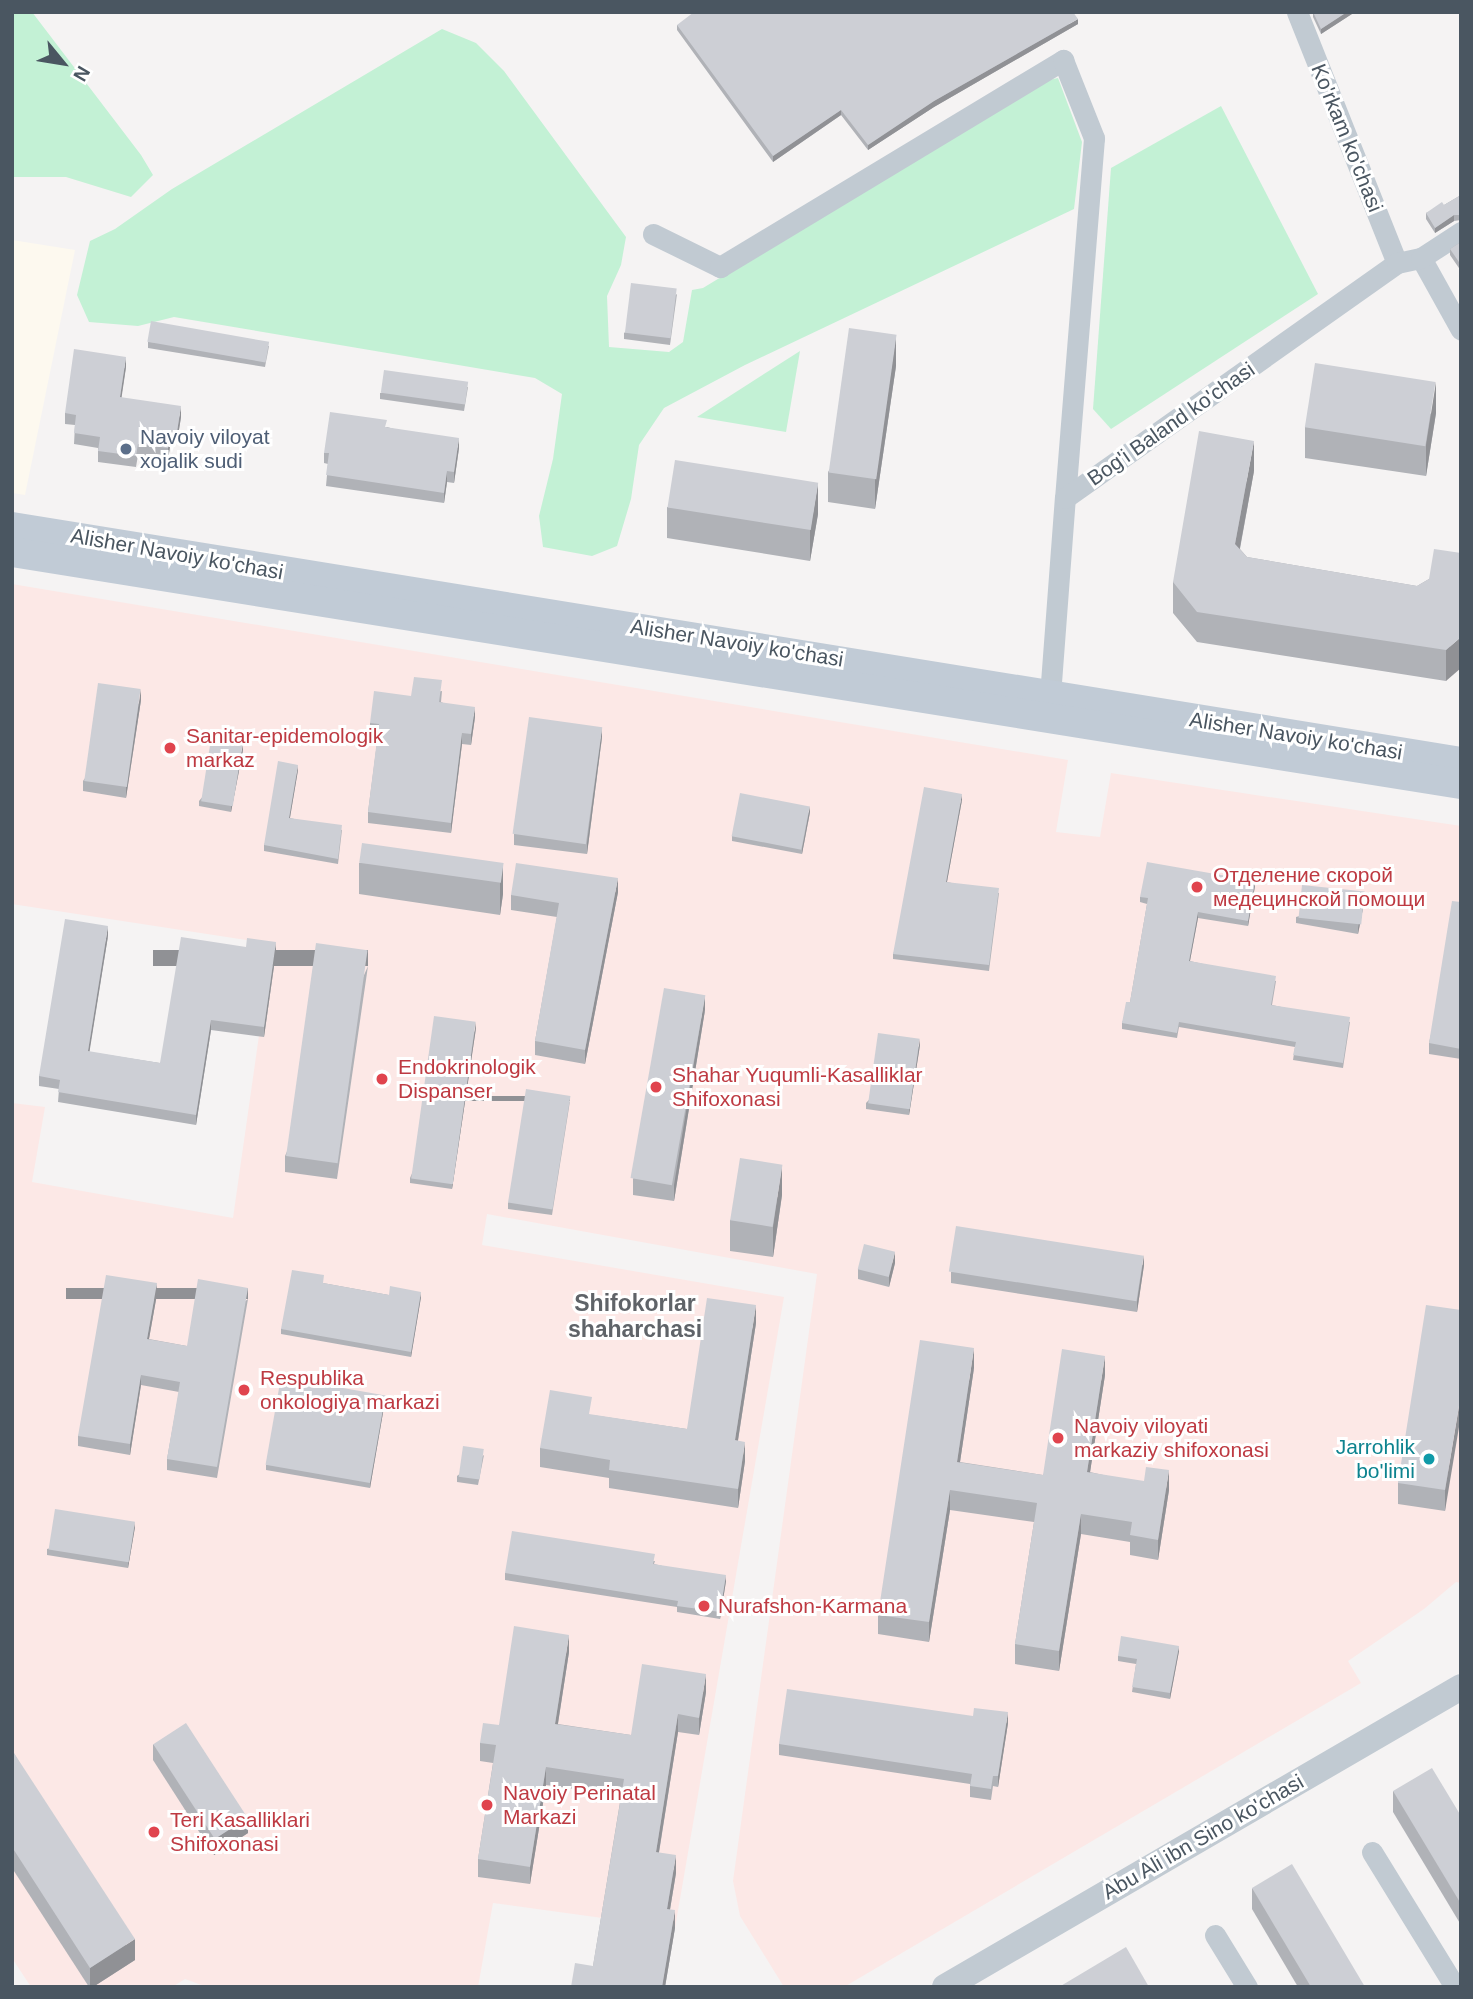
<!DOCTYPE html>
<meta charset="utf-8">
<style>
body{margin:0}
#map{position:relative;width:1473px;height:1999px;overflow:hidden;background:#f5f3f3;font-family:Helvetica,sans-serif}
div>[style]{position:absolute}
.commercial>*{inset:0;background:#fdf9ef}
.medical>*{inset:0;background:#fce8e6}
.green>*{inset:0;background:#c3f1d5}
.minor>*{height:21px;margin:-10.5px;padding:0 10.5px;transform-origin:10.5px;border-radius:10.5px;background:#c1cad2}
.tertiary>*{height:26px;margin:-13px;padding:0 13px;transform-origin:13px;border-radius:13px;background:#c1cad2}
.secondary>*{height:30px;margin:-15px;padding:0 15px;transform-origin:15px;border-radius:15px;background:#c1cbd6}
.wall>*{inset:0;background:#b0b2b7}
.shaded-wall>*{inset:0;background:#909195;transform-origin:0 0}
.building>*{inset:0;background:#cdcfd5;transform-origin:0 0}
.dots>*{width:19px;height:19px;translate:-50% -50%;box-sizing:border-box;border:4px solid #fff;border-radius:50%}
span{translate:-50% -50%;white-space:nowrap;text-align:center;line-height:1.15;-webkit-text-stroke:6px #fff;paint-order:stroke}
.street-label{font-size:21px;color:#4a5661}
.service-label{font-size:21px;color:#4e5e75}
.left{translate:0 -50%;text-align:left}
.health-label{font-size:21px;color:#be3a42}
.culture-label{font-size:21px;color:#0d838f}
.right{translate:-100% -50%;text-align:right}
.neighbourhood-label{font-size:23px;color:#5f6368;font-weight:700}
.frame{position:absolute;inset:0;border:14px solid #4a5661;pointer-events:none}
.north{position:absolute;left:28px;top:28px;width:70px;height:70px;-webkit-text-stroke:5px #fff;paint-order:stroke;rotate:120deg;font-size:19px;font-weight:700;line-height:28px;text-align:center;color:#4a5661}
.north::after{content:'';display:block;margin:auto;width:24px;height:32px;background:#4a5661;clip-path:polygon(50% 0,100% 100%,50% 72%,0 100%)}
</style>
<div id="map">
<div class="commercial">
<div style="clip-path:polygon(12px 240px,75px 250px,25px 495px,12px 493px)"></div>
</div>
<div class="medical">
<div style="clip-path:polygon(12px 584px,1068px 760px,1056px 832px,1100px 837px,1111px 773px,1461px 826px,1461px 1583px,1456px 1582px,1424px 1609px,1348px 1661px,1361px 1683px,844px 1987px,784px 1987px,740px 1916px,733px 1881px,817px 1274px,487px 1214px,482px 1245px,784px 1297px,675px 1928px,493px 1903px,478px 1987px,207px 1987px,185px 1979px,172px 1987px,31px 1987px,12px 1958px,12px 1103px,45px 1107px,32px 1182px,233px 1218px,272px 944px,12px 904px)"></div>
</div>
<div class="green">
<div style="clip-path:polygon(12px 12px,32px 12px,141px 155px,153px 175px,131px 197px,66px 177px,12px 177px)"></div>
<div style="clip-path:polygon(442px 29px,476px 43px,504px 71px,626px 237px,621px 265px,607px 296px,609px 347px,669px 352px,683px 342px,692px 290px,703px 288px,1044px 81px,1058px 78px,1082px 142px,1074px 209px,745px 365px,664px 408px,639px 445px,631px 499px,617px 546px,592px 556px,543px 547px,539px 516px,553px 459px,562px 394px,535px 378px,174px 317px,138px 326px,89px 322px,77px 295px,90px 241px,115px 229px,172px 189px)"></div>
<div style="clip-path:polygon(1221px 106px,1318px 294px,1111px 429px,1093px 409px,1111px 168px)"></div>
<div style="clip-path:polygon(800px 351px,786px 432px,697px 417px)"></div>
</div>
<div class="minor">
<div style="left:1297px;top:12px;width:270px;rotate:68.3deg"></div>
<div style="left:653px;top:234px;width:75px;rotate:26.2deg"></div>
<div style="left:720px;top:267px;width:401px;rotate:-31.1deg"></div>
<div style="left:1063px;top:60px;width:84px;rotate:68.3deg"></div>
<div style="left:1094px;top:138px;width:361px;rotate:94.6deg"></div>
<div style="left:1421px;top:258px;width:82px;rotate:60.9deg"></div>
<div style="left:1049px;top:709px;width:212px;rotate:-85.7deg"></div>
<div style="left:1065px;top:498px;width:407px;rotate:-35.3deg"></div>
<div style="left:1397px;top:263px;width:25px;rotate:-12deg"></div>
<div style="left:1421px;top:258px;width:48px;rotate:-33deg"></div>
<div style="left:1372px;top:1852px;width:158px;rotate:58.4deg"></div>
<div style="left:1215px;top:1935px;width:61px;rotate:58.4deg"></div>
</div>
<div class="tertiary">
<div style="left:945px;top:1987px;width:597px;rotate:-30.17deg"></div>
</div>
<div class="secondary">
<div style="left:12px;top:527px;width:1468px;rotate:9.21deg"></div>
<div style="left:12px;top:552px;width:1467px;rotate:9.1deg"></div>
</div>
<div class="wall">
<div style="clip-path:polygon(1313px 12px,1355px 12px,1321px 34px,1313px 17px)"></div>
<div style="clip-path:polygon(1078px 24px,934px 107px,868px 150px,841px 115px,773px 162px,677px 30px,677px 25px)"></div>
<div style="clip-path:polygon(1461px 195px,1461px 220px,1454px 221px,1435px 233px,1426px 219px,1426px 213px,1444px 205px)"></div>
<div style="clip-path:polygon(1461px 242px,1461px 271px,1450px 255px,1450px 249px)"></div>
<div style="clip-path:polygon(677px 294px,670px 345px,624px 339px,624px 333px)"></div>
<div style="clip-path:polygon(148px 342px,269px 346px,265px 367px,148px 348px)"></div>
<div style="clip-path:polygon(896px 366px,875px 509px,828px 502px,828px 472px)"></div>
<div style="clip-path:polygon(126px 367px,121px 398px,181px 417px,177px 442px,171px 441px,168px 459px,138px 455px,136px 467px,98px 462px,98px 448px,74px 444px,75px 425px,65px 424px,65px 413px)"></div>
<div style="clip-path:polygon(468px 387px,464px 411px,380px 399px,380px 393px)"></div>
<div style="clip-path:polygon(1436px 413px,1426px 476px,1305px 458px,1305px 427px)"></div>
<div style="clip-path:polygon(387px 427px,459px 448px,454px 483px,447px 482px,444px 503px,326px 486px,328px 464px,324px 463px,324px 453px)"></div>
<div style="clip-path:polygon(1254px 471px,1240px 549px,1247px 557px,1417px 586px,1429px 579px,1461px 553px,1446px 681px,1197px 642px,1173px 613px,1173px 582px)"></div>
<div style="clip-path:polygon(667px 507px,818px 514px,810px 561px,667px 538px)"></div>
<div style="clip-path:polygon(442px 691px,441px 702px,475px 717px,471px 745px,462px 744px,451px 833px,368px 823px,368px 812px,378px 735px,370px 734px,370px 723px,411px 696px)"></div>
<div style="clip-path:polygon(141px 700px,126px 798px,83px 791px,83px 781px)"></div>
<div style="clip-path:polygon(602px 737px,587px 854px,514px 845px,514px 834px)"></div>
<div style="clip-path:polygon(243px 750px,231px 812px,199px 806px,199px 801px)"></div>
<div style="clip-path:polygon(298px 770px,290px 818px,342px 830px,338px 864px,264px 851px,264px 845px)"></div>
<div style="clip-path:polygon(962px 800px,947px 882px,999px 893px,989px 971px,893px 959px,893px 954px)"></div>
<div style="clip-path:polygon(810px 812px,802px 854px,732px 841px,732px 836px)"></div>
<div style="clip-path:polygon(359px 863px,503px 864px,503px 894px,500px 915px,359px 894px)"></div>
<div style="clip-path:polygon(1255px 886px,1248px 926px,1198px 918px,1190px 961px,1276px 981px,1272px 1005px,1350px 1022px,1343px 1068px,1293px 1060px,1295px 1047px,1179px 1027px,1177px 1038px,1122px 1029px,1122px 1023px,1130px 1002px,1147px 904px,1140px 902px,1140px 897px)"></div>
<div style="clip-path:polygon(618px 892px,585px 1064px,535px 1055px,535px 1041px,557px 917px,511px 910px,511px 895px)"></div>
<div style="clip-path:polygon(1365px 898px,1358px 934px,1296px 923px,1296px 917px)"></div>
<div style="clip-path:polygon(1461px 902px,1461px 1059px,1429px 1054px,1429px 1043px)"></div>
<div style="clip-path:polygon(108px 936px,89px 1052px,160px 1063px,276px 952px,264px 1037px,211px 1030px,196px 1125px,58px 1102px,59px 1089px,39px 1086px,39px 1076px)"></div>
<div style="clip-path:polygon(368px 966px,337px 1179px,285px 1172px,285px 1156px)"></div>
<div style="clip-path:polygon(705px 1010px,674px 1201px,633px 1195px,633px 1179px)"></div>
<div style="clip-path:polygon(476px 1028px,452px 1189px,410px 1183px,410px 1178px)"></div>
<div style="clip-path:polygon(920px 1045px,909px 1115px,866px 1109px,866px 1103px)"></div>
<div style="clip-path:polygon(570px 1101px,552px 1215px,508px 1209px,508px 1203px)"></div>
<div style="clip-path:polygon(782px 1195px,773px 1257px,730px 1251px,730px 1220px)"></div>
<div style="clip-path:polygon(895px 1263px,889px 1287px,858px 1279px,858px 1269px)"></div>
<div style="clip-path:polygon(1144px 1265px,1137px 1312px,951px 1283px,951px 1272px)"></div>
<div style="clip-path:polygon(323px 1283px,389px 1295px,421px 1297px,411px 1357px,281px 1334px,281px 1329px)"></div>
<div style="clip-path:polygon(157px 1294px,149px 1339px,187px 1346px,248px 1299px,217px 1478px,167px 1470px,167px 1459px,179px 1392px,141px 1385px,130px 1455px,78px 1446px,78px 1436px)"></div>
<div style="clip-path:polygon(1461px 1310px,1445px 1511px,1398px 1504px,1398px 1483px)"></div>
<div style="clip-path:polygon(756px 1323px,738px 1441px,745px 1461px,738px 1508px,609px 1488px,609px 1478px,540px 1467px,540px 1448px,592px 1415px,687px 1429px)"></div>
<div style="clip-path:polygon(974px 1368px,960px 1462px,1043px 1475px,1105px 1375px,1090px 1472px,1169px 1490px,1158px 1560px,1130px 1555px,1130px 1542px,1081px 1534px,1059px 1671px,1015px 1664px,1015px 1644px,1034px 1522px,950px 1510px,929px 1642px,878px 1634px,878px 1615px)"></div>
<div style="clip-path:polygon(385px 1401px,370px 1488px,266px 1470px,266px 1465px)"></div>
<div style="clip-path:polygon(484px 1455px,478px 1485px,457px 1482px,457px 1476px)"></div>
<div style="clip-path:polygon(135px 1527px,128px 1568px,47px 1555px,47px 1549px)"></div>
<div style="clip-path:polygon(655px 1561px,654px 1564px,726px 1581px,720px 1619px,677px 1612px,677px 1607px,505px 1580px,505px 1573px)"></div>
<div style="clip-path:polygon(1179px 1651px,1170px 1699px,1132px 1692px,1136px 1664px,1118px 1661px,1118px 1656px)"></div>
<div style="clip-path:polygon(569px 1652px,558px 1724px,631px 1735px,706px 1692px,699px 1735px,678px 1732px,659px 1853px,676px 1873px,670px 1910px,675px 1928px,665px 1987px,571px 1987px,593px 1966px,621px 1796px,546px 1785px,530px 1884px,478px 1877px,478px 1859px,493px 1763px,480px 1761px,480px 1743px,499px 1725px)"></div>
<div style="clip-path:polygon(1008px 1723px,998px 1787px,993px 1786px,991px 1800px,970px 1797px,970px 1784px,779px 1755px,779px 1744px)"></div>
<div style="clip-path:polygon(153px 1744px,248px 1833px,214px 1855px,153px 1760px)"></div>
<div style="clip-path:polygon(12px 1750px,135px 1960px,93px 1987px,89px 1987px,12px 1868px)"></div>
<div style="clip-path:polygon(1393px 1791px,1461px 1816px,1461px 1925px,1393px 1812px)"></div>
<div style="clip-path:polygon(1252px 1888px,1365px 1987px,1298px 1987px,1252px 1909px)"></div>
</div>
<div class="shaded-wall">
<div style="clip-path:polygon(1347px 12px,1355px 12px,1321px 34px,1321px 29px)"></div>
<div style="clip-path:polygon(1078px 19px,1078px 24px,934px 107px,868px 150px,868px 145px,934px 101px)"></div>
<div style="clip-path:polygon(841px 110px,841px 115px,773px 162px,773px 156px)"></div>
<div style="clip-path:polygon(1454px 215px,1454px 221px,1435px 233px,1435px 228px)"></div>
<div style="clip-path:polygon(896px 335px,896px 366px,875px 509px,875px 479px)"></div>
<div style="clip-path:polygon(126px 357px,126px 367px,120px 408px,120px 397px)"></div>
<div style="clip-path:polygon(1436px 382px,1436px 413px,1426px 476px,1426px 445px)"></div>
<div style="clip-path:polygon(181px 406px,181px 417px,177px 442px,177px 432px)"></div>
<div style="clip-path:polygon(171px 431px,171px 441px,168px 459px,168px 448px)"></div>
<div style="clip-path:polygon(459px 438px,459px 448px,454px 483px,454px 472px)"></div>
<div style="clip-path:polygon(1254px 441px,1254px 471px,1235px 574px,1235px 544px)"></div>
<div style="clip-path:polygon(447px 471px,447px 482px,444px 503px,444px 493px)"></div>
<div style="clip-path:polygon(818px 483px,818px 514px,810px 561px,810px 531px)"></div>
<div style="clip-path:polygon(1461px 637px,1461px 668px,1446px 681px,1446px 650px)"></div>
<div style="clip-path:polygon(141px 689px,141px 700px,126px 798px,126px 787px)"></div>
<div style="clip-path:polygon(475px 707px,475px 717px,471px 745px,471px 734px)"></div>
<div style="clip-path:polygon(602px 727px,602px 737px,587px 854px,587px 843px)"></div>
<div style="clip-path:polygon(462px 733px,462px 744px,451px 833px,451px 823px)"></div>
<div style="clip-path:polygon(243px 744px,243px 750px,231px 812px,231px 807px)"></div>
<div style="clip-path:polygon(298px 765px,298px 770px,289px 823px,289px 818px)"></div>
<div style="clip-path:polygon(962px 794px,962px 800px,946px 887px,946px 882px)"></div>
<div style="clip-path:polygon(810px 806px,810px 812px,802px 854px,802px 849px)"></div>
<div style="clip-path:polygon(503px 864px,503px 894px,500px 915px,500px 884px)"></div>
<div style="clip-path:polygon(618px 878px,618px 892px,585px 1064px,585px 1050px)"></div>
<div style="clip-path:polygon(1255px 881px,1255px 886px,1248px 926px,1248px 921px)"></div>
<div style="clip-path:polygon(1365px 892px,1365px 898px,1358px 934px,1358px 928px)"></div>
<div style="clip-path:polygon(1198px 912px,1198px 918px,1189px 966px,1189px 961px)"></div>
<div style="clip-path:polygon(108px 926px,108px 936px,88px 1061px,88px 1051px)"></div>
<div style="clip-path:polygon(276px 942px,276px 952px,264px 1037px,264px 1027px)"></div>
<div style="left:368px;top:950px;width:16px;height:215px;rotate:90deg"></div>
<div style="clip-path:polygon(705px 995px,705px 1010px,674px 1201px,674px 1185px)"></div>
<div style="clip-path:polygon(211px 1020px,211px 1030px,196px 1125px,196px 1115px)"></div>
<div style="clip-path:polygon(476px 1022px,476px 1028px,452px 1189px,452px 1184px)"></div>
<div style="clip-path:polygon(920px 1039px,920px 1045px,909px 1115px,909px 1110px)"></div>
<div style="left:570px;top:1096px;width:5px;height:115px;rotate:90deg"></div>
<div style="clip-path:polygon(782px 1165px,782px 1195px,773px 1257px,773px 1227px)"></div>
<div style="clip-path:polygon(895px 1252px,895px 1263px,889px 1287px,889px 1276px)"></div>
<div style="clip-path:polygon(1144px 1255px,1144px 1265px,1137px 1312px,1137px 1302px)"></div>
<div style="clip-path:polygon(157px 1283px,157px 1294px,147px 1350px,147px 1339px)"></div>
<div style="left:248px;top:1288px;width:11px;height:182px;rotate:90deg"></div>
<div style="clip-path:polygon(421px 1292px,421px 1297px,411px 1357px,411px 1352px)"></div>
<div style="clip-path:polygon(756px 1305px,756px 1323px,735px 1459px,735px 1440px)"></div>
<div style="clip-path:polygon(974px 1348px,974px 1368px,957px 1482px,957px 1462px)"></div>
<div style="clip-path:polygon(1105px 1356px,1105px 1375px,1087px 1492px,1087px 1472px)"></div>
<div style="clip-path:polygon(141px 1375px,141px 1385px,130px 1455px,130px 1444px)"></div>
<div style="clip-path:polygon(1461px 1394px,1461px 1415px,1445px 1511px,1445px 1490px)"></div>
<div style="clip-path:polygon(385px 1396px,385px 1401px,370px 1488px,370px 1482px)"></div>
<div style="clip-path:polygon(745px 1442px,745px 1461px,738px 1508px,738px 1489px)"></div>
<div style="clip-path:polygon(1169px 1470px,1169px 1490px,1158px 1560px,1158px 1540px)"></div>
<div style="clip-path:polygon(950px 1490px,950px 1510px,929px 1642px,929px 1622px)"></div>
<div style="clip-path:polygon(1081px 1514px,1081px 1534px,1059px 1671px,1059px 1651px)"></div>
<div style="clip-path:polygon(135px 1522px,135px 1527px,128px 1568px,128px 1563px)"></div>
<div style="clip-path:polygon(726px 1575px,726px 1581px,720px 1619px,720px 1612px)"></div>
<div style="clip-path:polygon(569px 1635px,569px 1652px,555px 1742px,555px 1724px)"></div>
<div style="clip-path:polygon(1179px 1646px,1179px 1651px,1170px 1699px,1170px 1693px)"></div>
<div style="clip-path:polygon(706px 1674px,706px 1692px,699px 1735px,699px 1718px)"></div>
<div style="clip-path:polygon(1008px 1712px,1008px 1723px,998px 1787px,998px 1776px)"></div>
<div style="clip-path:polygon(678px 1714px,678px 1732px,656px 1870px,656px 1852px)"></div>
<div style="clip-path:polygon(546px 1767px,546px 1785px,530px 1884px,530px 1867px)"></div>
<div style="clip-path:polygon(248px 1817px,248px 1833px,214px 1855px,214px 1839px)"></div>
<div style="clip-path:polygon(676px 1855px,676px 1873px,667px 1927px,667px 1909px)"></div>
<div style="clip-path:polygon(675px 1910px,675px 1928px,665px 1987px,662px 1987px)"></div>
<div style="clip-path:polygon(135px 1939px,135px 1960px,93px 1987px,90px 1987px,90px 1968px)"></div>
</div>
<div class="building">
<div style="clip-path:polygon(694px 12px,1073px 12px,1078px 19px,934px 101px,868px 145px,841px 110px,773px 156px,677px 25px)"></div>
<div style="clip-path:polygon(1313px 12px,1347px 12px,1321px 29px)"></div>
<div style="clip-path:polygon(1461px 195px,1461px 215px,1454px 215px,1435px 228px,1426px 213px,1442px 202px,1444px 205px)"></div>
<div style="clip-path:polygon(1461px 242px,1461px 265px,1450px 249px)"></div>
<div style="left:631px;top:283px;width:46px;height:50px;rotate:7deg"></div>
<div style="left:151px;top:321px;width:120px;height:21px;rotate:10deg"></div>
<div style="left:849px;top:328px;width:48px;height:146px;rotate:8deg"></div>
<div style="clip-path:polygon(74px 349px,126px 357px,120px 397px,181px 406px,177px 432px,171px 431px,168px 448px,138px 444px,136px 456px,98px 451px,100px 437px,74px 433px,76px 415px,65px 413px)"></div>
<div style="left:1315px;top:363px;width:122px;height:65px;rotate:9deg"></div>
<div style="left:384px;top:370px;width:85px;height:23px;rotate:8deg"></div>
<div style="clip-path:polygon(330px 412px,387px 420px,385px 427px,459px 438px,454px 472px,447px 471px,444px 493px,326px 475px,329px 453px,324px 453px)"></div>
<div style="clip-path:polygon(1199px 431px,1254px 441px,1235px 544px,1247px 557px,1417px 586px,1429px 579px,1434px 549px,1461px 553px,1461px 637px,1446px 650px,1197px 612px,1173px 582px)"></div>
<div style="left:675px;top:460px;width:145px;height:48px;rotate:9deg"></div>
<div style="clip-path:polygon(414px 677px,442px 680px,439px 702px,475px 707px,471px 734px,462px 733px,451px 823px,368px 812px,379px 724px,370px 723px,374px 691px,411px 696px)"></div>
<div style="left:98px;top:683px;width:43px;height:99px;rotate:8deg"></div>
<div style="left:529px;top:717px;width:74px;height:118px;rotate:8deg"></div>
<div style="left:211px;top:739px;width:32px;height:63px;rotate:9deg"></div>
<div style="clip-path:polygon(278px 761px,298px 765px,289px 818px,342px 825px,338px 859px,264px 845px)"></div>
<div style="clip-path:polygon(924px 787px,962px 794px,946px 882px,999px 888px,989px 965px,893px 954px)"></div>
<div style="left:740px;top:793px;width:71px;height:44px;rotate:11deg"></div>
<div style="left:362px;top:843px;width:143px;height:20px;rotate:8deg"></div>
<div style="clip-path:polygon(1147px 862px,1255px 881px,1248px 921px,1198px 912px,1189px 961px,1276px 976px,1271px 1005px,1350px 1017px,1343px 1063px,1293px 1055px,1296px 1042px,1179px 1022px,1177px 1033px,1122px 1023px,1126px 1002px,1130px 1002px,1148px 898px,1140px 897px)"></div>
<div style="clip-path:polygon(516px 863px,618px 878px,585px 1050px,535px 1041px,559px 903px,511px 895px)"></div>
<div style="left:1302px;top:885px;width:63px;height:33px;rotate:6deg"></div>
<div style="clip-path:polygon(1452px 901px,1461px 902px,1461px 1049px,1429px 1043px)"></div>
<div style="clip-path:polygon(65px 919px,108px 926px,88px 1051px,160px 1063px,181px 937px,246px 947px,247px 938px,276px 942px,264px 1027px,211px 1020px,196px 1115px,58px 1092px,60px 1080px,39px 1076px)"></div>
<div style="left:316px;top:943px;width:52px;height:215px;rotate:8deg"></div>
<div style="left:664px;top:988px;width:42px;height:193px;rotate:10deg"></div>
<div style="left:434px;top:1016px;width:42px;height:164px;rotate:8deg"></div>
<div style="left:878px;top:1033px;width:42px;height:71px;rotate:8deg"></div>
<div style="left:526px;top:1089px;width:45px;height:115px;rotate:9deg"></div>
<div style="left:740px;top:1158px;width:43px;height:63px;rotate:9deg"></div>
<div style="left:956px;top:1226px;width:190px;height:46px;rotate:9deg"></div>
<div style="left:864px;top:1244px;width:32px;height:26px;rotate:14deg"></div>
<div style="clip-path:polygon(292px 1270px,324px 1275px,323px 1283px,389px 1295px,390px 1286px,421px 1292px,411px 1352px,281px 1329px)"></div>
<div style="clip-path:polygon(106px 1275px,157px 1283px,147px 1339px,187px 1346px,198px 1279px,248px 1288px,217px 1467px,167px 1459px,180px 1382px,141px 1375px,130px 1444px,78px 1436px)"></div>
<div style="clip-path:polygon(707px 1298px,756px 1305px,735px 1440px,745px 1442px,738px 1489px,609px 1470px,610px 1460px,540px 1448px,550px 1390px,592px 1397px,589px 1414px,687px 1429px)"></div>
<div style="clip-path:polygon(1426px 1305px,1461px 1310px,1461px 1394px,1445px 1490px,1398px 1483px)"></div>
<div style="clip-path:polygon(920px 1340px,974px 1348px,957px 1462px,1043px 1475px,1062px 1349px,1105px 1356px,1087px 1472px,1144px 1481px,1146px 1467px,1169px 1470px,1158px 1540px,1130px 1535px,1132px 1522px,1081px 1514px,1059px 1651px,1015px 1644px,1037px 1503px,950px 1490px,929px 1622px,878px 1615px)"></div>
<div style="left:281px;top:1377px;width:106px;height:89px;rotate:10deg"></div>
<div style="left:463px;top:1446px;width:21px;height:31px;rotate:8deg"></div>
<div style="left:55px;top:1509px;width:81px;height:41px;rotate:9deg"></div>
<div style="clip-path:polygon(512px 1531px,655px 1554px,653px 1564px,726px 1575px,720px 1612px,677px 1606px,678px 1601px,505px 1573px)"></div>
<div style="clip-path:polygon(514px 1626px,569px 1635px,555px 1724px,631px 1735px,642px 1664px,706px 1674px,699px 1718px,678px 1714px,656px 1852px,676px 1855px,667px 1909px,675px 1910px,662px 1987px,571px 1987px,575px 1963px,593px 1966px,624px 1779px,546px 1767px,530px 1867px,478px 1859px,496px 1745px,480px 1743px,483px 1723px,499px 1725px)"></div>
<div style="clip-path:polygon(1121px 1636px,1179px 1646px,1170px 1693px,1132px 1687px,1137px 1659px,1118px 1656px)"></div>
<div style="clip-path:polygon(787px 1689px,973px 1716px,974px 1708px,1008px 1712px,998px 1776px,993px 1776px,991px 1789px,970px 1786px,972px 1774px,779px 1744px)"></div>
<div style="left:186px;top:1723px;width:113px;height:39px;rotate:57deg"></div>
<div style="clip-path:polygon(12px 1750px,135px 1939px,90px 1968px,12px 1847px)"></div>
<div style="clip-path:polygon(1432px 1768px,1461px 1816px,1461px 1904px,1393px 1791px)"></div>
<div style="clip-path:polygon(1292px 1864px,1365px 1987px,1311px 1987px,1252px 1888px)"></div>
<div style="clip-path:polygon(1126px 1947px,1149px 1987px,1059px 1987px)"></div>
</div>
<div class="dots">
<div style="left:126px;top:449px;background:#5c6f8a"></div>
<div style="left:170px;top:748px;background:#e0444e"></div>
<div style="left:1197px;top:887px;background:#e0444e"></div>
<div style="left:382px;top:1079px;background:#e0444e"></div>
<div style="left:656px;top:1087px;background:#e0444e"></div>
<div style="left:244px;top:1390px;background:#e0444e"></div>
<div style="left:1058px;top:1438px;background:#e0444e"></div>
<div style="left:1429px;top:1459px;background:#0f9aa8"></div>
<div style="left:704px;top:1606px;background:#e0444e"></div>
<div style="left:487px;top:1805px;background:#e0444e"></div>
<div style="left:154px;top:1832px;background:#e0444e"></div>
</div>
<div class="street-label">
<span style="left:1347px;top:138px;rotate:68deg">Ko'rkam ko'chasi</span>
<span style="left:1171px;top:424px;rotate:-35deg">Bog'i Baland ko'chasi</span>
<span style="left:177px;top:554px;rotate:10deg">Alisher Navoiy ko'chasi</span>
<span style="left:737px;top:643px;rotate:9deg">Alisher Navoiy ko'chasi</span>
<span style="left:1296px;top:736px;rotate:9deg">Alisher Navoiy ko'chasi</span>
<span style="left:1203px;top:1837px;rotate:-30deg">Abu Ali ibn Sino ko'chasi</span>
</div>
<div class="service-label">
<span class="left" style="left:140px;top:449px">Navoiy viloyat<br>xojalik sudi</span>
</div>
<div class="health-label">
<span class="left" style="left:186px;top:748px">Sanitar-epidemologik<br>markaz</span>
<span class="left" style="left:1213px;top:887px">Отделение скорой<br>медецинской помощи</span>
<span class="left" style="left:398px;top:1079px">Endokrinologik<br>Dispanser</span>
<span class="left" style="left:672px;top:1087px">Shahar Yuqumli-Kasalliklar<br>Shifoxonasi</span>
<span class="left" style="left:260px;top:1390px">Respublika<br>onkologiya markazi</span>
<span class="left" style="left:1074px;top:1438px">Navoiy viloyati<br>markaziy shifoxonasi</span>
<span class="left" style="left:718px;top:1606px">Nurafshon-Karmana</span>
<span class="left" style="left:503px;top:1805px">Navoiy Perinatal<br>Markazi</span>
<span class="left" style="left:170px;top:1832px">Teri Kasalliklari<br>Shifoxonasi</span>
</div>
<div class="culture-label">
<span class="right" style="left:1415px;top:1459px">Jarrohlik<br>bo'limi</span>
</div>
<div class="neighbourhood-label">
<span style="left:635px;top:1316px">Shifokorlar<br>shaharchasi</span>
</div>
<div class="frame"></div>
<div class="north">N</div>
</div>
